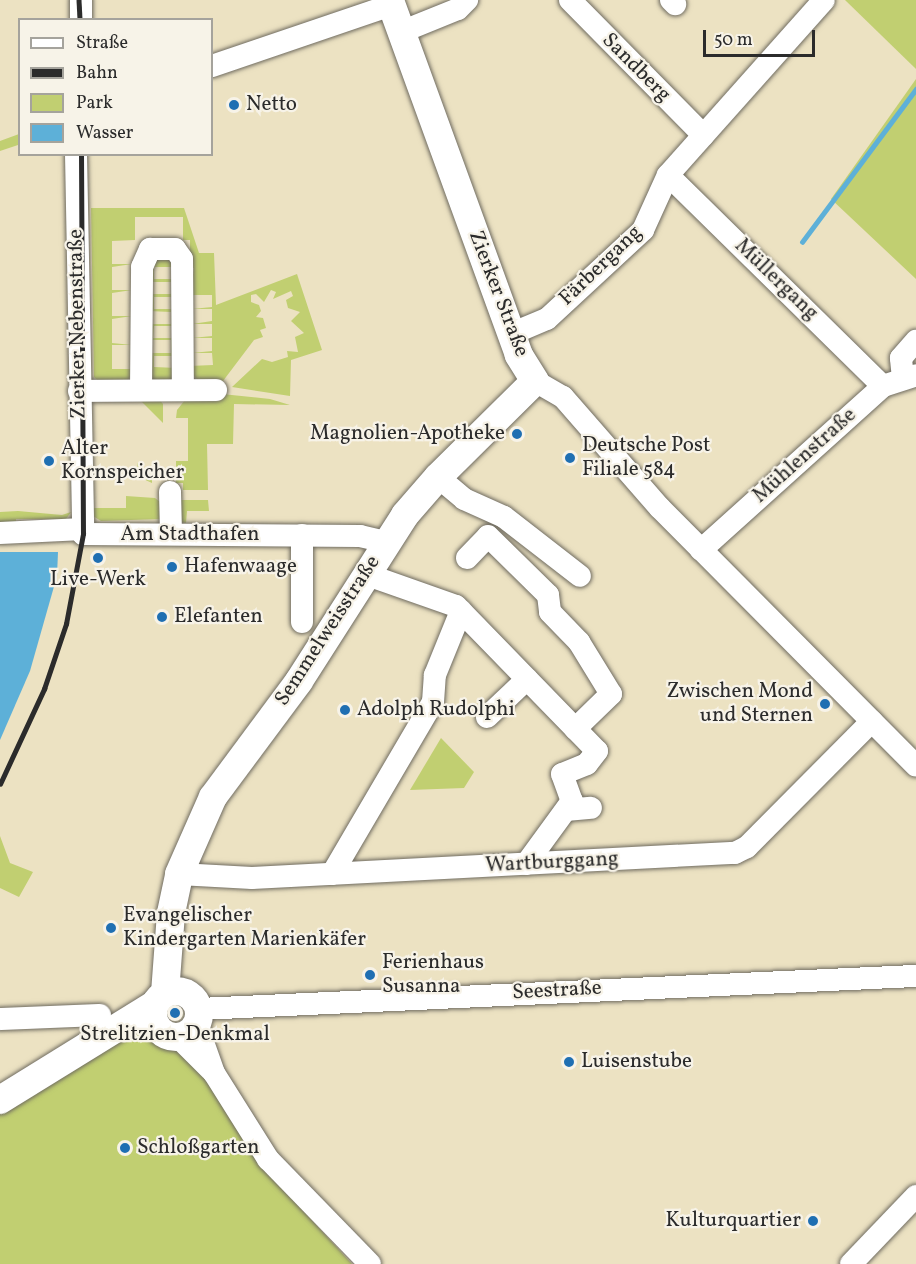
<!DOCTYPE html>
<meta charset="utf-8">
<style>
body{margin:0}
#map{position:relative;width:916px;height:1264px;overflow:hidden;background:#ece2c2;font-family:Vollkorn,serif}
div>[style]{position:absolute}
.green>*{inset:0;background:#c1cf71}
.water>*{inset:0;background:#5db0d8}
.stream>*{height:4.5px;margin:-2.25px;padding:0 2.25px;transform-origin:2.25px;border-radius:2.25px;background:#5db0d8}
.roads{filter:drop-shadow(0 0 2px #6f6b60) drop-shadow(0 0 2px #6f6b60)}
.minor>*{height:22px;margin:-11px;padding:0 11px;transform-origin:11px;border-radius:11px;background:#fff}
.major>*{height:28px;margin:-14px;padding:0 14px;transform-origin:14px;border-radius:14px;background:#fff}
.major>.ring{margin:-14px;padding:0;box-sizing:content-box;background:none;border:28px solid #fff;border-radius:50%}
.rail>*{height:4.5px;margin:-2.25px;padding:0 2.25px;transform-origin:2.25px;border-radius:2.25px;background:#2b2b2b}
.dots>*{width:16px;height:16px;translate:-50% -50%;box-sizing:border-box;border:3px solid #f7f3e8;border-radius:50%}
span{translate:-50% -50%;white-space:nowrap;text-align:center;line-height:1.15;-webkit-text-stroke:4.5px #f7f3e8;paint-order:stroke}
.street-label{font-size:21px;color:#2b2b2b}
.poi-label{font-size:21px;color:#2b2b2b}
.left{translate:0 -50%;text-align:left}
.right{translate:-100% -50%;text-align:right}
.legend{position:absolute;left:18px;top:18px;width:195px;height:138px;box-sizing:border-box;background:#f7f3e8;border:2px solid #a5a39c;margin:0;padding:8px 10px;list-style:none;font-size:18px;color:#2b2b2b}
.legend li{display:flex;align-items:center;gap:12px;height:30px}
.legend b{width:30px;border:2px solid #a5a39c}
.scale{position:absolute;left:703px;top:30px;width:112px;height:27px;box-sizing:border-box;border:3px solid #2b2b2b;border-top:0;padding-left:8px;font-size:18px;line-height:21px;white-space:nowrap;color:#2b2b2b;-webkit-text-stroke:4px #f7f3e8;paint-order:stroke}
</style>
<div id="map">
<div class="green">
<div style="clip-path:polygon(845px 0,916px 0,916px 69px)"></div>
<div style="clip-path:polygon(916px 79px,916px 279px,831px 199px)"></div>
<div style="clip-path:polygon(19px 134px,19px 148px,18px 145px,0 151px,0 141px)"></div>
<div style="clip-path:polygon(91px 208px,184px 208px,199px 253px,214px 253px,216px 305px,297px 274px,322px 350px,291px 360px,290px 396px,232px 387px,262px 359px,272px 362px,288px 357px,287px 351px,298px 352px,295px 337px,304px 333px,291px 321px,300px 312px,288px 308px,286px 300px,293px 296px,291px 291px,273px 299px,276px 292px,271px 290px,264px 302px,256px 294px,251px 295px,251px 302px,259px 305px,261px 311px,256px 317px,263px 318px,266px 328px,260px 330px,263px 337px,254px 340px,223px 381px,200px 382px,191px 373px,189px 366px,213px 365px,212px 353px,192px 353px,212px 351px,212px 338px,192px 338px,212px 336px,212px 324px,192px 324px,212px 321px,212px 309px,192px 309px,212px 307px,212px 295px,190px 295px,194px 268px,190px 267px,190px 240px,183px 240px,183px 217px,135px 217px,135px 240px,112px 241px,112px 264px,132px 264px,112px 267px,112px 290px,132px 290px,112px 293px,112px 316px,132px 316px,112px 319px,112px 343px,132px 345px,112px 345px,112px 369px,135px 369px,127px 382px,98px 381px,94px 377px)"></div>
<div style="clip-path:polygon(163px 253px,177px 267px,154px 267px,154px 279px,177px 279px,177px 297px,154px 297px,154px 309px,177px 309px,177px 326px,154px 326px,153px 338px,177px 338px,177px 356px,154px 356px,154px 367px,177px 368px,174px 378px,160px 384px,150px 378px,147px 353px,171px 353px,171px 340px,148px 340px,148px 324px,171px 324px,171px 312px,148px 311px,148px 294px,171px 294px,171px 282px,148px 282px,148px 267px)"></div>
<div style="clip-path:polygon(222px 394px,270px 399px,290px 405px,234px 404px,233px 444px,207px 444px,208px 490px,183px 490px,183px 483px,176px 483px,176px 461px,188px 461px,188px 418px,176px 418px,177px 410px,185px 400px)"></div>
<div style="clip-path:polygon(158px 398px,163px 404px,163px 423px,140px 400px)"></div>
<div style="clip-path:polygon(137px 463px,152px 478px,152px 483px,139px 477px)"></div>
<div style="clip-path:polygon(126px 496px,155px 498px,160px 502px,161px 519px,101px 521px,93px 516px,91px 508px,126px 508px)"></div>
<div style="clip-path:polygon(180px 500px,208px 500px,209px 511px,187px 511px,186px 523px,181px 522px)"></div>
<div style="clip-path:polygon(18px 511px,62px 515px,71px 512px,66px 519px,16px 519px,16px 525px,0 526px,0 512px)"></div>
<div style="clip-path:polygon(441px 738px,474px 772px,464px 788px,410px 790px)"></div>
<div style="clip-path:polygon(0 836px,10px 863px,33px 872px,19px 897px,0 888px)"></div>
<div style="clip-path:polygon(143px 1032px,159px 1037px,206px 1072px,272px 1177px,352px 1264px,0 1264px,0 1110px,129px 1034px)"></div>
</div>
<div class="water">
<div style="clip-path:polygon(0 552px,58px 552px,57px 576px,30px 671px,0 740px)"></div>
</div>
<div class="stream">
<div style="left:802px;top:242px;width:191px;rotate:-53.3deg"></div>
</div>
<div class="roads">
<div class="minor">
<div style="left:81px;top:0;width:20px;rotate:90deg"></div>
<div style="left:570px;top:0;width:190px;rotate:45.4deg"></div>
<div style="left:671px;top:0;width:6px;rotate:45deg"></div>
<div style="left:401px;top:32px;width:61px;rotate:-22deg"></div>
<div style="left:458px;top:9px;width:13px;rotate:-45deg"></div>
<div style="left:212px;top:66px;width:189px;rotate:-18.8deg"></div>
<div style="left:76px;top:154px;width:375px;rotate:88.9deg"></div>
<div style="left:668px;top:175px;width:301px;rotate:44.5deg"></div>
<div style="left:511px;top:334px;width:39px;rotate:-23deg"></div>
<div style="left:547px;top:319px;width:131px;rotate:-42.8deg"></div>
<div style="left:643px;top:230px;width:60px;rotate:-65.6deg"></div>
<div style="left:668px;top:175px;width:234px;rotate:-48.3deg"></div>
<div style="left:903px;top:378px;width:20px;rotate:-96deg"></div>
<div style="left:901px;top:358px;width:23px;rotate:-49deg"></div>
<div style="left:535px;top:381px;width:32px;rotate:30deg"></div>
<div style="left:563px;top:397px;width:147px;rotate:48.9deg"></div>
<div style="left:660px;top:508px;width:363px;rotate:45.2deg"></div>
<div style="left:141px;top:390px;width:123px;rotate:-89.5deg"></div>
<div style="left:142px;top:267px;width:20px;rotate:-66deg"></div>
<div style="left:150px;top:249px;width:25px"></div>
<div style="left:175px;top:249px;width:12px;rotate:55deg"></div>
<div style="left:182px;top:259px;width:131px;rotate:89.6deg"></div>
<div style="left:79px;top:391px;width:137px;rotate:-0.4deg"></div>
<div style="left:438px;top:477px;width:34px;rotate:40deg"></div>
<div style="left:464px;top:499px;width:44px;rotate:24.2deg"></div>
<div style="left:504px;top:517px;width:96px;rotate:37.8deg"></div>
<div style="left:170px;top:492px;width:42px;rotate:88.6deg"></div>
<div style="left:83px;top:529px;width:5px;rotate:90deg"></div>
<div style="left:83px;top:534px;width:277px;rotate:0.4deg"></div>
<div style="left:360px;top:536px;width:26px;rotate:13deg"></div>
<div style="left:0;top:533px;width:83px;rotate:-2.8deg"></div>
<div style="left:302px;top:535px;width:87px;rotate:90deg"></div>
<div style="left:701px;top:550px;width:245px;rotate:-42deg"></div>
<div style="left:883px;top:386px;width:35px;rotate:-18deg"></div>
<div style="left:467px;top:558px;width:30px;rotate:-46deg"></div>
<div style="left:488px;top:536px;width:84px;rotate:44.5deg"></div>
<div style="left:548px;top:595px;width:17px;rotate:83deg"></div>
<div style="left:550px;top:612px;width:42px;rotate:46deg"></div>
<div style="left:579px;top:642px;width:61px;rotate:58.4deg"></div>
<div style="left:611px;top:694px;width:50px;rotate:135.8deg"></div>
<div style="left:365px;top:574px;width:96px;rotate:19.4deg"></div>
<div style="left:456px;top:606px;width:202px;rotate:45.8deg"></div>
<div style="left:597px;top:751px;width:16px;rotate:128deg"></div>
<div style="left:587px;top:764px;width:27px;rotate:158deg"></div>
<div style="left:562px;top:774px;width:29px;rotate:70deg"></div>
<div style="left:572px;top:801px;width:78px;rotate:126.1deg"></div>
<div style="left:487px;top:717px;width:55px;rotate:-43.5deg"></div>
<div style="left:566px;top:810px;width:25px;rotate:-5deg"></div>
<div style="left:179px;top:874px;width:73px;rotate:3.1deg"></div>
<div style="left:252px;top:878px;width:484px;rotate:-3deg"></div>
<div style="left:735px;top:853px;width:13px;rotate:-27deg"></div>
<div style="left:747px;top:847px;width:177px;rotate:-45.2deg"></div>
<div style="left:332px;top:874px;width:199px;rotate:-59.6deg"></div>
<div style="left:433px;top:702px;width:27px;rotate:-86deg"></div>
<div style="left:435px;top:675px;width:69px;rotate:-67.9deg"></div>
<div style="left:199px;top:1009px;width:718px;rotate:-2.64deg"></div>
<div style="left:0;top:1019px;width:100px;rotate:-2.3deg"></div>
<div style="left:197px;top:1025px;width:51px;rotate:70.5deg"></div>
<div style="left:214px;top:1073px;width:102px;rotate:57.9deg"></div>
<div style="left:268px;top:1159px;width:146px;rotate:45.8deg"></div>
<div style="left:179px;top:1038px;width:45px;rotate:45deg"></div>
<div style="left:851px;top:1264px;width:94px;rotate:-46.3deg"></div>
</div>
<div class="major">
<div class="ring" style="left:153px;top:991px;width:18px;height:18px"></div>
<div style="left:165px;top:993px;width:80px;rotate:-85.7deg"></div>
<div style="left:171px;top:913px;width:40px;rotate:-78deg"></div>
<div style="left:179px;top:874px;width:84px;rotate:-66.2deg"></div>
<div style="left:213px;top:797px;width:144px;rotate:-53.4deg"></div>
<div style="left:299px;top:681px;width:197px;rotate:-57.4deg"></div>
<div style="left:405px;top:515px;width:50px;rotate:-49deg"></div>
<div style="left:438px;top:477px;width:136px;rotate:-44.7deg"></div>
<div style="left:535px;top:381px;width:31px;rotate:-122deg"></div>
<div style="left:519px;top:355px;width:378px;rotate:-110deg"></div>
<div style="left:0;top:1100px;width:181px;rotate:-31.7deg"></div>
</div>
</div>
<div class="rail">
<div style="left:79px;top:0;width:20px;rotate:87deg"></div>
<div style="left:0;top:784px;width:105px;rotate:-65.1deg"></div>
<div style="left:44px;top:689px;width:69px;rotate:-71.3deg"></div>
<div style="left:66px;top:624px;width:92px;rotate:-79.3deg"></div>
<div style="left:83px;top:534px;width:380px;rotate:-90.3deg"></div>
</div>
<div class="dots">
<div style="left:234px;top:105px;background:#1f6fb2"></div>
<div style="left:517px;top:434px;background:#1f6fb2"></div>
<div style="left:570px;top:458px;background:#1f6fb2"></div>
<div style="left:49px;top:461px;background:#1f6fb2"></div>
<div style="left:98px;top:558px;background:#1f6fb2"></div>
<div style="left:172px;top:567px;background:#1f6fb2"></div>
<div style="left:162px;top:617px;background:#1f6fb2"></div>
<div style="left:825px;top:704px;background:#1f6fb2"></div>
<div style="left:345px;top:710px;background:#1f6fb2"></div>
<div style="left:111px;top:928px;background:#1f6fb2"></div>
<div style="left:370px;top:975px;background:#1f6fb2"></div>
<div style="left:175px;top:1013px;background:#1f6fb2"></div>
<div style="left:569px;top:1062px;background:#1f6fb2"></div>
<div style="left:125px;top:1148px;background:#1f6fb2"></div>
<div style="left:813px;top:1221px;background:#1f6fb2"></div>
</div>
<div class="street-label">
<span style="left:636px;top:68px;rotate:45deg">Sandberg</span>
<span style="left:601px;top:266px;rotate:-44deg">Färbergang</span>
<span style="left:776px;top:280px;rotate:44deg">Müllergang</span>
<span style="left:498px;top:294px;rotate:69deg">Zierker Straße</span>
<span style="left:78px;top:324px;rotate:-91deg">Zierker Nebenstraße</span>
<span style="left:805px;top:456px;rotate:-42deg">Mühlenstraße</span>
<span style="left:190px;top:535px">Am Stadthafen</span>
<span style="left:328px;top:631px;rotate:-57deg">Semmelweisstraße</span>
<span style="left:552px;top:863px;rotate:-3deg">Wartburggang</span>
<span style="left:557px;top:991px;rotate:-3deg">Seestraße</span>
</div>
<div class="poi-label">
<span class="left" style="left:246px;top:105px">Netto</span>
<span class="right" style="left:505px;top:434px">Magnolien-Apotheke</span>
<span class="left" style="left:582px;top:458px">Deutsche Post<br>Filiale 584</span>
<span class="left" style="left:61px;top:461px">Alter<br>Kornspeicher</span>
<span class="left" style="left:184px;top:567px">Hafenwaage</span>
<span style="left:98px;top:580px">Live-Werk</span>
<span class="left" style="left:174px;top:617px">Elefanten</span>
<span class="right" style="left:813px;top:704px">Zwischen Mond<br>und Sternen</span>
<span class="left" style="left:357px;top:710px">Adolph Rudolphi</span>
<span class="left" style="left:123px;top:928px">Evangelischer<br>Kindergarten Marienkäfer</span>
<span class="left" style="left:382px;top:975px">Ferienhaus<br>Susanna</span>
<span style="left:175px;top:1035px">Strelitzien-Denkmal</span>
<span class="left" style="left:581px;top:1062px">Luisenstube</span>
<span class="left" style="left:137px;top:1148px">Schloßgarten</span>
<span class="right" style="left:801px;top:1221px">Kulturquartier</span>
</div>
<ul class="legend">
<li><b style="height:8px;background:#fff"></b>Straße</li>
<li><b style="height:8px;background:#2b2b2b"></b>Bahn</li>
<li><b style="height:16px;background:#c1cf71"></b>Park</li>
<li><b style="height:16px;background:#5db0d8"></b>Wasser</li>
</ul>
<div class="scale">50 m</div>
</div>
